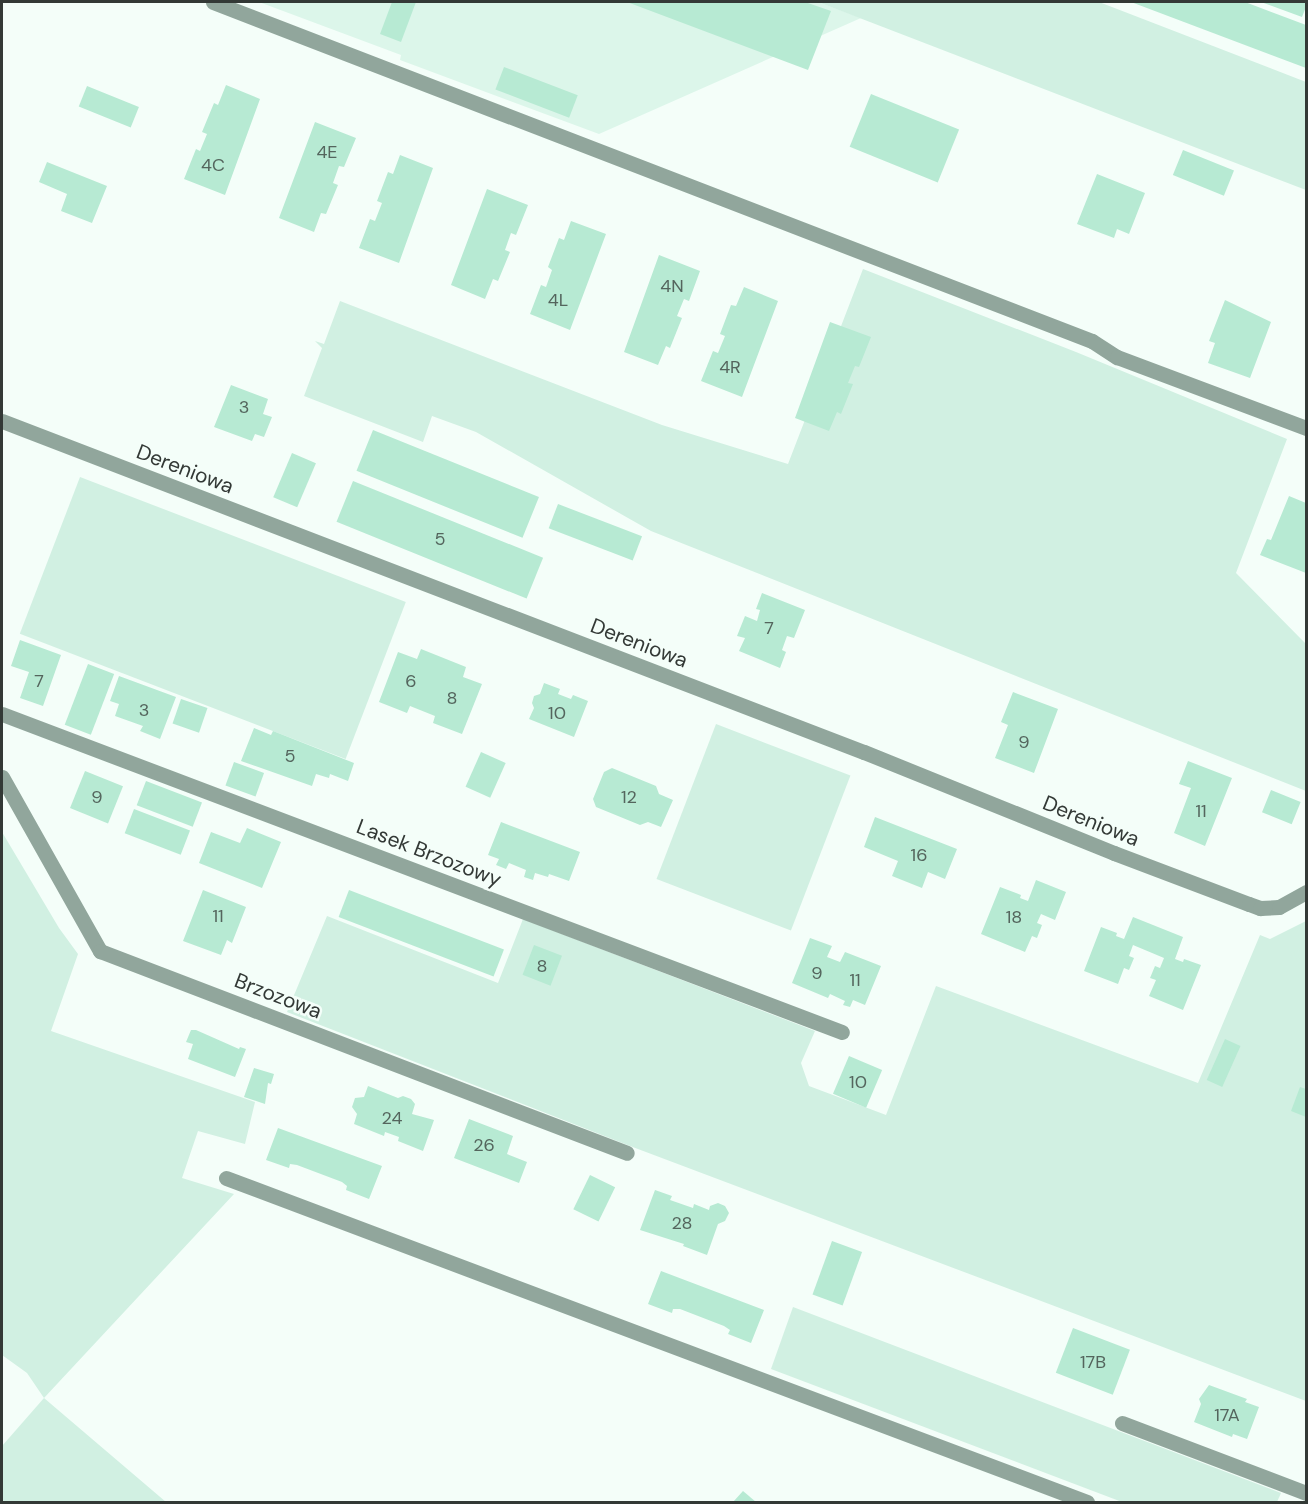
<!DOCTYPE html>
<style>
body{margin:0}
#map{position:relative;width:1308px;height:1504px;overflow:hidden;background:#f4fef9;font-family:"DM Sans",sans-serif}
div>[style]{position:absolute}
.built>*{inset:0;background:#dcf6ea}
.green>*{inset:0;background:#d1f0e2;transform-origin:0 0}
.building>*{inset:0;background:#b7ead3;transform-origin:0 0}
.minor>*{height:15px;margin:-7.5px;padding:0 7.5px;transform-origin:7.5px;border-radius:7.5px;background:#91a69c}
span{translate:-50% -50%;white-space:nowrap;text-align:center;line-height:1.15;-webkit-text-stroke:5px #f4fef9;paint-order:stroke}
.number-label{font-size:18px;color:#54655d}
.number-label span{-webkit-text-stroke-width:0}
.street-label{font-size:21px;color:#333936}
.frame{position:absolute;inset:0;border:3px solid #333936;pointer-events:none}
</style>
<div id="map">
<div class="built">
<div style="clip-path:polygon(259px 2px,818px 2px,861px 18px,599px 134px,400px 60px,401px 55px)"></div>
</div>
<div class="green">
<div style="clip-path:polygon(818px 2px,1099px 2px,1306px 82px,1306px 190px)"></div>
<div style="clip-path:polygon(863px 269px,1076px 352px,1287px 439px,1236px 573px,1306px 644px,1306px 791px,651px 531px,476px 432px,432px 416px,423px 442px,304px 396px,322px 348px,315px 341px,324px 344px,340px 301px,662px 425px,788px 464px)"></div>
<div style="left:80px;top:477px;width:349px;height:168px;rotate:21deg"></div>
<div style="left:716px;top:724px;width:144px;height:166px;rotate:21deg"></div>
<div style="clip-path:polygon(2px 832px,59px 928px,78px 954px,51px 1031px,255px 1102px,245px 1144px,198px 1131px,182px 1178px,234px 1194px,44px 1398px,166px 1502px,2px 1502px,2px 1446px,44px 1398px,27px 1373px,2px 1355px)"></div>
<div style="clip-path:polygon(327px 916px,498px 983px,523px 919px,815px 1031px,801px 1063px,809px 1086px,886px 1115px,936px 986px,1198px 1083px,1260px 935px,1270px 939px,1306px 921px,1306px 1401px,630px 1146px,287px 1012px)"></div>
<div style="clip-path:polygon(793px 1307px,1281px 1493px,1277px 1502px,1122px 1502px,771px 1369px)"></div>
</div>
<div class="building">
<div style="clip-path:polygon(392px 2px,416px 2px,401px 42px,380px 34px)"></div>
<div style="clip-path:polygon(627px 2px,805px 2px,831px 11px,808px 70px)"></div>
<div style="clip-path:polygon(1131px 2px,1245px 2px,1306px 25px,1306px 68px)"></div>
<div style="clip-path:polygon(1261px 2px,1306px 2px,1306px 7px,1302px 17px)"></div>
<div style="left:504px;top:67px;width:79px;height:24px;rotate:21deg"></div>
<div style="clip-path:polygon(226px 85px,260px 99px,225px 195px,184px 179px,196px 149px,200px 151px,207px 134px,202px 132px,214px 103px,218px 105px)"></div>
<div style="left:87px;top:86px;width:56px;height:22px;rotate:22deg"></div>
<div style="left:871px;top:94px;width:95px;height:57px;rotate:22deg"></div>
<div style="clip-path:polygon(315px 122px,356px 138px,344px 167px,339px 166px,333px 183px,338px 185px,326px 214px,321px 213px,314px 232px,279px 218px)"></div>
<div style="left:1183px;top:150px;width:55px;height:27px;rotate:22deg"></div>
<div style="clip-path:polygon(400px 155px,433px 168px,399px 263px,359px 248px,370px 219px,375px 221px,382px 203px,377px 201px,388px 172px,393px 174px)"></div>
<div style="clip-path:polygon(47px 162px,107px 186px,92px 223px,61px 211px,67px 194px,39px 182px)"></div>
<div style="clip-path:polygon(1097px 174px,1145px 193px,1129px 234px,1117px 229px,1114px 238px,1077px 224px)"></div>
<div style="clip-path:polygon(487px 189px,528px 205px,516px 235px,511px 233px,505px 250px,510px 252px,498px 281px,493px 279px,485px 299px,451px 285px)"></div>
<div style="clip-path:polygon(571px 221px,606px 234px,570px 330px,530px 314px,541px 285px,546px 287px,552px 270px,548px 267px,559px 238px,564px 240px)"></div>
<div style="clip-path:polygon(659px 255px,700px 271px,689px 301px,684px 299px,677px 316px,682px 318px,670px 348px,666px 346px,658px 365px,624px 352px)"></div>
<div style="clip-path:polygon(744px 287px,778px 301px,742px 397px,701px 381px,713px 351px,718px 353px,725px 336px,720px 334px,731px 305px,736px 306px)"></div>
<div style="clip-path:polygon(1225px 300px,1271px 322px,1250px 378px,1208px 363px,1215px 343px,1209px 341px)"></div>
<div style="clip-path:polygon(830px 322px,871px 337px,859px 367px,855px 366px,848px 383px,853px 384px,841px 414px,837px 412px,829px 431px,795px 418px)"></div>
<div style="clip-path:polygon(231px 385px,268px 399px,263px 414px,272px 417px,264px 437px,255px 434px,252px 441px,214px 427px)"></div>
<div style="left:373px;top:430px;width:179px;height:44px;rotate:22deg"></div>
<div style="left:292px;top:453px;width:26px;height:48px;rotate:23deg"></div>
<div style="left:353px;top:481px;width:205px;height:44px;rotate:22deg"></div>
<div style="clip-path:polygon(1289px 496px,1306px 503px,1306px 573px,1260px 555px,1267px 539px,1271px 540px)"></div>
<div style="left:558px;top:504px;width:90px;height:26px;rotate:21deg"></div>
<div style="clip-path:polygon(762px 593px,805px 610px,794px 638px,787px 636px,782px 650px,786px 652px,780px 668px,739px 651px,745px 638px,737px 636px,745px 616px,757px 621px,760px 610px,756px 609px)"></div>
<div style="clip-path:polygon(20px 640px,61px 655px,43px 706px,20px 698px,29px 672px,11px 666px)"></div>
<div style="clip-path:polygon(421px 649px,466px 667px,463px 677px,482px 684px,462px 734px,433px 723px,435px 716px,410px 706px,407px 713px,379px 702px,398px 652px,417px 659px)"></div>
<div style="left:88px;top:664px;width:28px;height:65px;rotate:21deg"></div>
<div style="clip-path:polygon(119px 676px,176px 697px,160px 739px,140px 731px,143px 726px,115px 716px,119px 704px,110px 701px)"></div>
<div style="clip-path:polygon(544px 683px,560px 689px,558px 694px,571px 699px,573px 695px,588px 701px,574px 737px,529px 719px,534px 708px,532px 703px,534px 696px,540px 694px)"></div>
<div style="clip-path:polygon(1013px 692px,1058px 709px,1034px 773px,995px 758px,1008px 725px,1001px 722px)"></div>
<div style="left:181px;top:699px;width:28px;height:26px;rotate:19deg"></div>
<div style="clip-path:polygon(254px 728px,271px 735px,273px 731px,354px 763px,348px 781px,330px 774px,329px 778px,316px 774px,312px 786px,241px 761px)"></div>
<div style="left:481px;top:752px;width:27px;height:38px;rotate:24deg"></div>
<div style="clip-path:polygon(1188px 761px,1232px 778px,1205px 846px,1174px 833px,1191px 788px,1179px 784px)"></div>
<div style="left:234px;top:762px;width:32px;height:25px;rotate:20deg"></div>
<div style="clip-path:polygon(612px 768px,656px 786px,659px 794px,673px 800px,661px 827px,648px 822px,640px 825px,596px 807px,593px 799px,604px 772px)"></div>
<div style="left:85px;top:771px;width:41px;height:40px;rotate:22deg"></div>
<div style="left:146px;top:781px;width:60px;height:26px;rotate:21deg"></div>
<div style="left:1271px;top:790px;width:32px;height:24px;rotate:22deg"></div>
<div style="left:134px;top:809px;width:60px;height:26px;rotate:21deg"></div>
<div style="clip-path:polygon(875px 817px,957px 849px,945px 879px,928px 872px,922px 888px,892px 876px,898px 861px,864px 847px)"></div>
<div style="clip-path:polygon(501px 822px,580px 852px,569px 881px,549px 874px,548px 877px,535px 873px,533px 880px,524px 877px,526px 870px,509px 863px,506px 869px,496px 865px,499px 859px,488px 855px)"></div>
<div style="clip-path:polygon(247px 828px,281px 842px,262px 888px,199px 863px,211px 832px,240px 843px)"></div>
<div style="clip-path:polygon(1036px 880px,1066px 892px,1055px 920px,1041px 914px,1037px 923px,1042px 925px,1037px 938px,1032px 936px,1025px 952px,981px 934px,1000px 887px,1021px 895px,1020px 898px,1028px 901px)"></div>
<div style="clip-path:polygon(203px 890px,246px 907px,232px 943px,227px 940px,221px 955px,183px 941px)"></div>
<div style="left:349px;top:890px;width:166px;height:29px;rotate:21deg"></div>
<div style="clip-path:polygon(1133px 917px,1183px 937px,1175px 959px,1183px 962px,1184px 959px,1201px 965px,1183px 1010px,1149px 996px,1156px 980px,1150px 978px,1155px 966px,1160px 968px,1164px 958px,1133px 945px,1129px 956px,1134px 958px,1129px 970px,1124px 968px,1118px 984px,1084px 971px,1101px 927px,1117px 933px,1116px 936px,1124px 939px)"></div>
<div style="clip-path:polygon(810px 938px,832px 946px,827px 957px,840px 962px,845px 952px,881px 966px,865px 1005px,853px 1000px,850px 1007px,843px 1005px,845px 1001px,830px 994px,828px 998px,792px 983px)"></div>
<div style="left:534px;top:945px;width:30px;height:32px;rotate:21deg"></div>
<div style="clip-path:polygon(191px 1030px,196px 1030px,239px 1049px,240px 1047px,246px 1049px,235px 1077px,188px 1059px,193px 1044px,186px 1042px)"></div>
<div style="left:1225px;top:1039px;width:17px;height:45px;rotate:24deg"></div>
<div style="left:849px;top:1056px;width:36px;height:41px;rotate:23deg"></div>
<div style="clip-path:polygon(254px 1068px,274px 1074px,271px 1084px,268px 1083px,265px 1104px,244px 1097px)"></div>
<div style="clip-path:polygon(368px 1086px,398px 1098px,403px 1096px,411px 1099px,415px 1104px,412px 1114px,434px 1120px,423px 1151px,398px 1141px,399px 1137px,385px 1132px,384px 1136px,354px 1124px,357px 1114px,352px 1107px,355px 1098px,364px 1097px)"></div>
<div style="clip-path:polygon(1300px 1087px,1306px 1089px,1306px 1117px,1291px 1111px)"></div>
<div style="clip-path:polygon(469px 1119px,513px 1136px,507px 1154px,527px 1162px,519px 1183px,454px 1158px)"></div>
<div style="clip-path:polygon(278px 1128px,382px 1166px,369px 1199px,346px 1190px,347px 1186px,342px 1182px,297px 1165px,290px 1164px,289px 1168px,266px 1160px)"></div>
<div style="left:590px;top:1175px;width:28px;height:38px;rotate:26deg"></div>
<div style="clip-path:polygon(655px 1190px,672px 1196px,670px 1200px,693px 1208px,694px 1204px,709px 1210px,710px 1206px,718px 1203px,725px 1206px,729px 1213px,725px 1221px,718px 1224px,707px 1255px,683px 1246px,684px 1244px,640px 1230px)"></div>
<div style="left:832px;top:1241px;width:32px;height:57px;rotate:20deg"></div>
<div style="clip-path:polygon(661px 1271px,764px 1310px,751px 1343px,728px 1334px,730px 1330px,724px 1326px,680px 1309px,673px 1309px,672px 1313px,648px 1304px)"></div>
<div style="left:1073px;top:1328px;width:61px;height:48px;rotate:21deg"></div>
<div style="clip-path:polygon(1209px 1385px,1247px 1399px,1245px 1402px,1259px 1407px,1247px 1439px,1233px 1434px,1232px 1437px,1194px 1422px,1201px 1404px,1199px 1399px)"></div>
<div style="clip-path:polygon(743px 1491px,756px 1502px,733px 1502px)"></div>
</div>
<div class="minor">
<div style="left:213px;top:2px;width:942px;rotate:21.09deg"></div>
<div style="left:1092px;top:341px;width:30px;rotate:33deg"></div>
<div style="left:1117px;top:357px;width:202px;rotate:20.6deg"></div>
<div style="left:2px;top:421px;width:923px;rotate:21.01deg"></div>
<div style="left:864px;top:752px;width:270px;rotate:22deg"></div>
<div style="left:1114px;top:853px;width:144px;rotate:20.7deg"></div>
<div style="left:1249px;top:904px;width:12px;rotate:20deg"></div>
<div style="left:1260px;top:908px;width:19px;rotate:-3deg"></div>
<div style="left:1279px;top:907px;width:31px;rotate:-29deg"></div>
<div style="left:2px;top:714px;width:898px;rotate:20.74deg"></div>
<div style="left:2px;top:777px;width:200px;rotate:60.6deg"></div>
<div style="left:100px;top:951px;width:564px;rotate:20.97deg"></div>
<div style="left:226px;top:1178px;width:920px;rotate:20.62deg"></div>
<div style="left:1122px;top:1423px;width:197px;rotate:20.8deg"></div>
</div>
<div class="number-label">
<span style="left:327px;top:152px">4E</span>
<span style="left:213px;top:165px">4C</span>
<span style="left:672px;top:286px">4N</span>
<span style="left:558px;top:300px">4L</span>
<span style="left:730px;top:367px">4R</span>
<span style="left:244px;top:407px">3</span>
<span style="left:440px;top:539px">5</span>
<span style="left:769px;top:628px">7</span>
<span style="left:39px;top:681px">7</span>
<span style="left:411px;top:681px">6</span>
<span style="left:452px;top:698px">8</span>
<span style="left:144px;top:710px">3</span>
<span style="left:557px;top:713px">10</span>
<span style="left:1024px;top:742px">9</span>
<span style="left:290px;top:756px">5</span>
<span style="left:97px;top:797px">9</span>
<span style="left:629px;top:797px">12</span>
<span style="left:1201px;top:811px">11</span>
<span style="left:919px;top:855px">16</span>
<span style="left:218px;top:916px">11</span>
<span style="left:1014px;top:917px">18</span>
<span style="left:542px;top:966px">8</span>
<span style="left:817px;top:973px">9</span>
<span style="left:855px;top:980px">11</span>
<span style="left:858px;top:1082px">10</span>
<span style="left:392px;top:1118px">24</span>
<span style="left:484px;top:1145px">26</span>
<span style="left:682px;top:1223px">28</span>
<span style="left:1093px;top:1362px">17B</span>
<span style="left:1227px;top:1415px">17A</span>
</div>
<div class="street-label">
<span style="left:185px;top:469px;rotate:21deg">Dereniowa</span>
<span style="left:639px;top:643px;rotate:21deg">Dereniowa</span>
<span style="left:1091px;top:821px;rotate:22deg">Dereniowa</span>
<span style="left:429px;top:853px;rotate:21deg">Lasek Brzozowy</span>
<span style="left:278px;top:996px;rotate:21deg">Brzozowa</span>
</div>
<div class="frame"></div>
</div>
